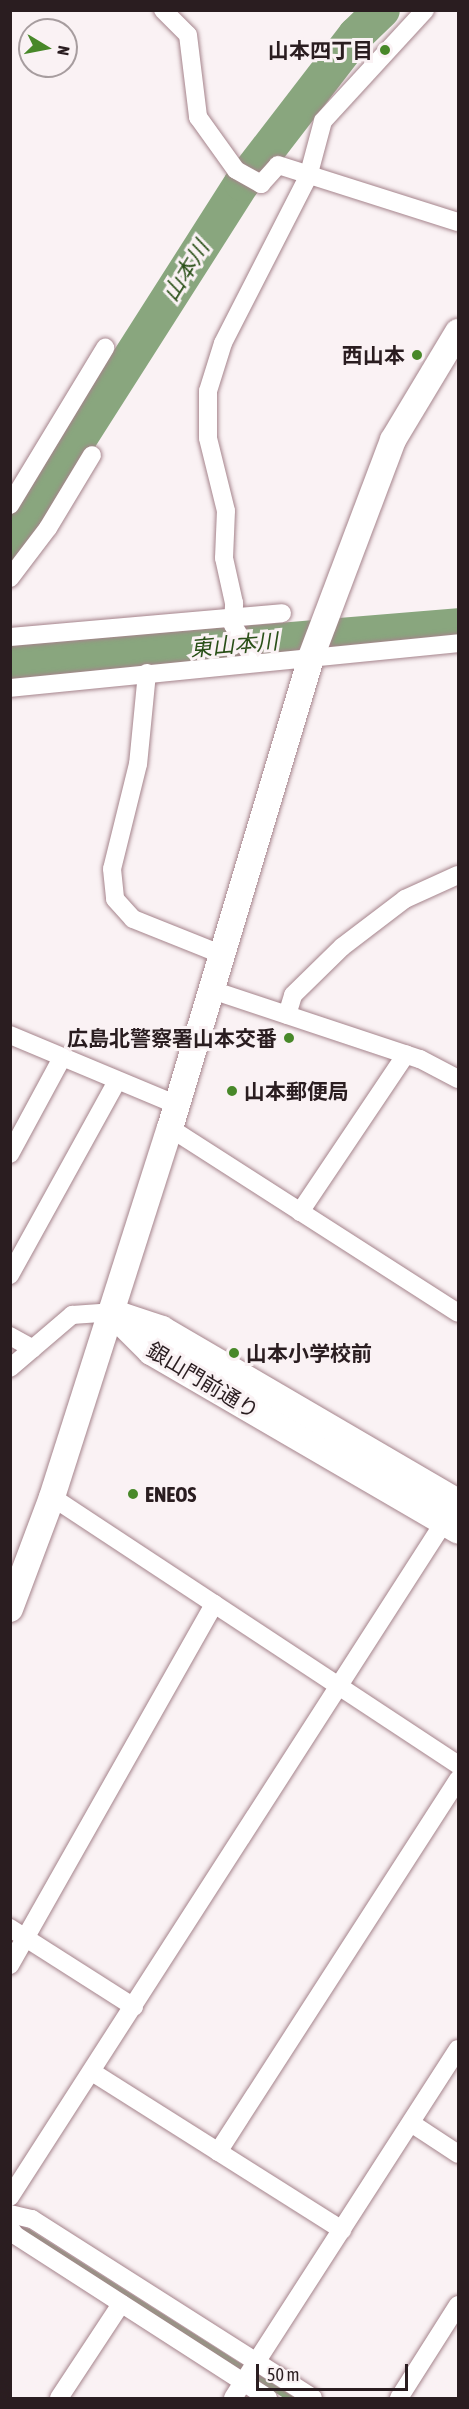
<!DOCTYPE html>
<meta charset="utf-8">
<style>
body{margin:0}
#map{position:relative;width:469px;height:2409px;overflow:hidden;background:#faf2f4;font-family:"Asap Condensed","Noto Sans JP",sans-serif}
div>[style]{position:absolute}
.stream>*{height:6px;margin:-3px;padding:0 3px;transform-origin:3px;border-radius:3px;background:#89a67e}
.river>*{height:36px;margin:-18px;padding:0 18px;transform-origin:18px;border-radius:18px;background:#89a67e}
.path>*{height:4px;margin-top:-2px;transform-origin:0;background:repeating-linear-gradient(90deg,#93888b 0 4.5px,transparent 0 7.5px)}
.roads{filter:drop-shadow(0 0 2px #a5848c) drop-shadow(0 0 2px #a5848c)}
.street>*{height:18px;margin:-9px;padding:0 9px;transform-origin:9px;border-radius:9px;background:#fff}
.secondary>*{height:26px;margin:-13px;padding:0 13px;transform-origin:13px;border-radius:13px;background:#fff}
.dots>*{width:16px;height:16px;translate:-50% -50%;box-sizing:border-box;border:3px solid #faf2f4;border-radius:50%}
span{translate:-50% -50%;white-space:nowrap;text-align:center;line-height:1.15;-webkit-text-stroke:6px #faf2f4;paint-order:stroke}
.poi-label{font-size:21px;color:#2a1d20;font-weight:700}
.right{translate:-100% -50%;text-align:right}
.left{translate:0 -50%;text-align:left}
.street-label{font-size:21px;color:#2a1d20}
.water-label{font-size:22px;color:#294f17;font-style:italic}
.frame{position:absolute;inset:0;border:12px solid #2a1d20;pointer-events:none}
.north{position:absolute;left:18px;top:18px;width:60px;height:60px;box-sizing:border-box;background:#faf2f4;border:2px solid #a79d9f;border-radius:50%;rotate:100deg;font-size:16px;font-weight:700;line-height:24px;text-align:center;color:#2a1d20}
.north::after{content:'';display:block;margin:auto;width:21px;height:27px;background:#488829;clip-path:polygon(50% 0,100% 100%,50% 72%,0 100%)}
.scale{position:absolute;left:256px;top:2364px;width:152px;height:27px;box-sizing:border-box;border:3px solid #2a1d20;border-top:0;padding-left:8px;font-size:18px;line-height:21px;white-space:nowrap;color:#2a1d20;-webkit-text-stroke:4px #faf2f4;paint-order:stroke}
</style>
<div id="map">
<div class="stream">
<div style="left:14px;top:2227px;width:15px;rotate:20deg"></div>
<div style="left:28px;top:2232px;width:310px;rotate:32.4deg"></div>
</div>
<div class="river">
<div style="left:10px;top:547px;width:432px;rotate:-57.5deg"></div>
<div style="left:242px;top:183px;width:187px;rotate:-52.4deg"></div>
<div style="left:356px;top:35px;width:36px;rotate:-44deg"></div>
<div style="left:10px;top:663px;width:450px;rotate:-4.7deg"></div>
</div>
<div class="path">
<div style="left:372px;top:11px;width:1px;rotate:-90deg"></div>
</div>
<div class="roads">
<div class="street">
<div style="left:163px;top:10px;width:35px;rotate:45deg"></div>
<div style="left:188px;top:35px;width:83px;rotate:83deg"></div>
<div style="left:198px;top:117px;width:65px;rotate:54.4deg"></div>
<div style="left:236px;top:170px;width:29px;rotate:29deg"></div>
<div style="left:261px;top:184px;width:25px;rotate:-48deg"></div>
<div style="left:278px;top:165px;width:189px;rotate:17.6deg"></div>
<div style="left:10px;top:505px;width:184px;rotate:-58.8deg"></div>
<div style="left:10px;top:578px;width:63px;rotate:-52.8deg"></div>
<div style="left:48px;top:528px;width:85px;rotate:-58.9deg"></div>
<div style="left:10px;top:637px;width:273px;rotate:-5deg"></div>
<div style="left:255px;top:662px;width:43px;rotate:-120.7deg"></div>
<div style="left:233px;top:625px;width:22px;rotate:-87deg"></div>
<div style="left:234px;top:603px;width:46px;rotate:-102.5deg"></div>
<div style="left:224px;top:558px;width:47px;rotate:-87.6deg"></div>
<div style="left:226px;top:511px;width:75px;rotate:-103.9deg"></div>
<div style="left:208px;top:438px;width:47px;rotate:-90deg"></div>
<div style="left:208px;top:391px;width:50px;rotate:-72.6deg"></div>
<div style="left:223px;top:343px;width:186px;rotate:-62.9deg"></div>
<div style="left:308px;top:177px;width:58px;rotate:-75deg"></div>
<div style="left:323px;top:121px;width:151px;rotate:-47.4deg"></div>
<div style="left:147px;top:673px;width:91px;rotate:95.6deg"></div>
<div style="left:138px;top:764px;width:108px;rotate:103.9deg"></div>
<div style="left:112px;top:869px;width:30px;rotate:84deg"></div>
<div style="left:115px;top:899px;width:27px;rotate:48deg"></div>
<div style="left:133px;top:919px;width:97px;rotate:21.8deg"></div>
<div style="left:10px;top:688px;width:450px;rotate:-5.7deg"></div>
<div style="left:212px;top:990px;width:219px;rotate:18.4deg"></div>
<div style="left:420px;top:1059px;width:43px;rotate:27.8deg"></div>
<div style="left:287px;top:1015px;width:21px;rotate:-73deg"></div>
<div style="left:293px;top:995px;width:69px;rotate:-44.4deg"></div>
<div style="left:342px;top:947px;width:79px;rotate:-37.3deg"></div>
<div style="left:405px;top:899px;width:58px;rotate:-24.4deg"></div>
<div style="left:10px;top:1035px;width:181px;rotate:22.7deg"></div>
<div style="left:170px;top:1128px;width:342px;rotate:32.7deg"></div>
<div style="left:10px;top:1154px;width:109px;rotate:-61.6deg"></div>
<div style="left:300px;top:1212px;width:190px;rotate:-56.1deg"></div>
<div style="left:10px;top:1275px;width:222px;rotate:-61.1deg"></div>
<div style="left:10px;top:1336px;width:26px;rotate:29deg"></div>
<div style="left:10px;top:1368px;width:82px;rotate:-40.5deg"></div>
<div style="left:72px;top:1315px;width:39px;rotate:-4deg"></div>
<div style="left:52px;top:1497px;width:486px;rotate:33.4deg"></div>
<div style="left:10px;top:1928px;width:147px;rotate:32.5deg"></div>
<div style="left:10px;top:1965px;width:415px;rotate:-60.5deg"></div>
<div style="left:92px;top:2072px;width:296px;rotate:32.3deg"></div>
<div style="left:411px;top:2123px;width:56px;rotate:33.4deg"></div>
<div style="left:218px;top:2152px;width:443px;rotate:-57.2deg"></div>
<div style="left:10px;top:2197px;width:813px;rotate:-57.25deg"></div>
<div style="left:10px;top:2214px;width:23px;rotate:13deg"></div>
<div style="left:32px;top:2219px;width:333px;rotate:32.5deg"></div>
<div style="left:10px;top:2228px;width:9px;rotate:54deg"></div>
<div style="left:15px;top:2235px;width:301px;rotate:32.8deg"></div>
<div style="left:59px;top:2398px;width:113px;rotate:-56.6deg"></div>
<div style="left:233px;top:2398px;width:415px;rotate:-57.2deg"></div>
<div style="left:399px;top:2398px;width:110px;rotate:-57.6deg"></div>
</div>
<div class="secondary">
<div style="left:111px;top:1312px;width:57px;rotate:45deg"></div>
<div style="left:151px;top:1352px;width:355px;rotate:30.2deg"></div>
<div style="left:114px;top:1313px;width:51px;rotate:18.4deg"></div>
<div style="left:162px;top:1329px;width:343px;rotate:30.3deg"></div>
<div style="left:10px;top:1609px;width:120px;rotate:-69.4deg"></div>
<div style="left:52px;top:1497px;width:387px;rotate:-72.3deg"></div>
<div style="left:170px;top:1128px;width:492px;rotate:-73.3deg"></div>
<div style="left:311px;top:657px;width:232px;rotate:-69.3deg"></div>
<div style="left:393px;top:440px;width:126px;rotate:-59deg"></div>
</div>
</div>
<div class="dots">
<div style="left:385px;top:50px;background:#488829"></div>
<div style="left:417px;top:355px;background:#488829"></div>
<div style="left:289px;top:1038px;background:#488829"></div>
<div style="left:232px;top:1091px;background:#488829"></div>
<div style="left:234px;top:1353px;background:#488829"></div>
<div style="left:133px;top:1494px;background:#488829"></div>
</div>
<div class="poi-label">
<span class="right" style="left:373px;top:50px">山本四丁目</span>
<span class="right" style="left:405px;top:355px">西山本</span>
<span class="right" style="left:277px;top:1038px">広島北警察署山本交番</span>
<span class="left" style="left:244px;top:1091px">山本郵便局</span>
<span class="left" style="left:246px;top:1353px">山本小学校前</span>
<span class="left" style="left:145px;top:1494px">ENEOS</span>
</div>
<div class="street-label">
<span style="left:203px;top:1380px;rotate:31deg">銀山門前通り</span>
</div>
<div class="water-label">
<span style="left:186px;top:271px;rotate:-58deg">山本川</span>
<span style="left:234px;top:645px;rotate:-5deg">東山本川</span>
</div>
<div class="frame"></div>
<div class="north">N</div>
<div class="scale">50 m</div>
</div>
